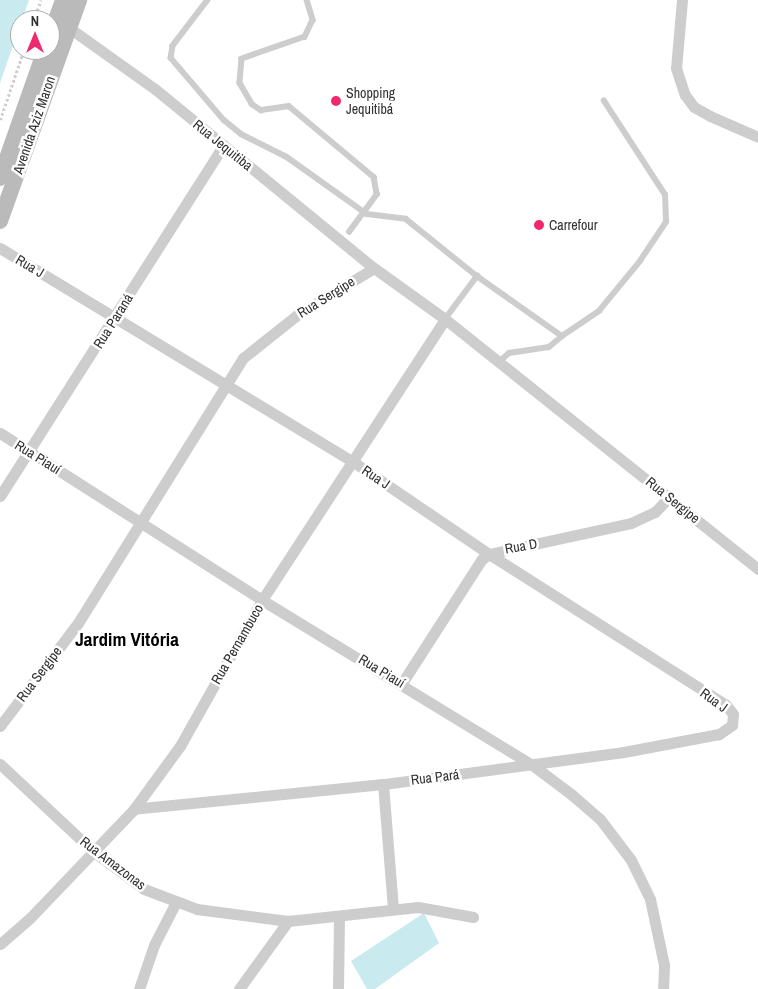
<!DOCTYPE html>
<meta charset="utf-8">
<style>
body{margin:0}
#map{position:relative;width:758px;height:989px;overflow:hidden;background:#fff;font-family:"Archivo Narrow",sans-serif}
div>[style]{position:absolute}
.water>*{inset:0;background:#c9eaef}
.path>*{height:2.5px;margin-top:-1.25px;transform-origin:0;background:repeating-linear-gradient(90deg,#cdcdcd 0 2.5px,transparent 0 5px)}
.service>*{height:5.5px;margin:-2.75px;padding:0 2.75px;transform-origin:2.75px;border-radius:2.75px;background:#cdcdcd}
.minor>*{height:11px;margin:-5.5px;padding:0 5.5px;transform-origin:5.5px;border-radius:5.5px;background:#cdcdcd}
.secondary>*{height:16px;margin:-8px;padding:0 8px;transform-origin:8px;border-radius:8px;background:#bababa}
.service-bridge>*{height:5.5px;margin:-2.75px;padding:0 2.75px;transform-origin:2.75px;border-radius:2.75px;background:#cdcdcd}
.dots>*{width:14px;height:14px;translate:-50% -50%;box-sizing:border-box;border:2px solid #fff;border-radius:50%}
span{translate:-50% -50%;white-space:nowrap;text-align:center;line-height:1.15;-webkit-text-stroke:5px #fff;paint-order:stroke}
.poi-label{font-size:14px;color:#303030}
.left{translate:0 -50%;text-align:left}
.street-label{font-size:14px;color:#303030}
.district-label{font-size:19px;color:#000;font-weight:700}
.north{position:absolute;left:10px;top:10px;width:50px;height:50px;box-sizing:border-box;background:#fff;border:1px solid #acacac;border-radius:50%;rotate:0deg;font-size:14px;font-weight:700;line-height:20px;text-align:center;color:#303030}
.north::after{content:'';display:block;margin:auto;width:18px;height:22px;background:#f0296e;clip-path:polygon(50% 0,100% 100%,50% 72%,0 100%)}
</style>
<div id="map">
<div class="water">
<div style="clip-path:polygon(0 0,29px 0,0 83px)"></div>
<div style="clip-path:polygon(424px 913px,439px 943px,375px 989px,367px 989px,351px 961px)"></div>
</div>
<div class="path">
<div style="left:34px;top:20px;width:21px;rotate:-71deg"></div>
<div style="left:0;top:120px;width:74px;rotate:-71.1deg"></div>
</div>
<div class="service">
<div style="left:208px;top:0;width:58px;rotate:127.3deg"></div>
<div style="left:173px;top:46px;width:12px;rotate:99deg"></div>
<div style="left:171px;top:58px;width:82px;rotate:49.5deg"></div>
<div style="left:224px;top:120px;width:22px;rotate:39deg"></div>
<div style="left:241px;top:134px;width:51px;rotate:26.6deg"></div>
<div style="left:287px;top:157px;width:98px;rotate:35.5deg"></div>
<div style="left:367px;top:214px;width:39px;rotate:7deg"></div>
<div style="left:406px;top:219px;width:91px;rotate:38.8deg"></div>
<div style="left:477px;top:276px;width:104px;rotate:35.2deg"></div>
<div style="left:562px;top:336px;width:45px;rotate:-34deg"></div>
<div style="left:599px;top:311px;width:65px;rotate:-50.6deg"></div>
<div style="left:640px;top:261px;width:47px;rotate:-56.3deg"></div>
<div style="left:666px;top:222px;width:27px;rotate:-92deg"></div>
<div style="left:665px;top:195px;width:112px;rotate:-123deg"></div>
<div style="left:307px;top:0;width:21px;rotate:73deg"></div>
<div style="left:313px;top:20px;width:19px;rotate:115deg"></div>
<div style="left:305px;top:37px;width:67px;rotate:160.8deg"></div>
<div style="left:242px;top:59px;width:24px;rotate:95deg"></div>
<div style="left:240px;top:83px;width:24px;rotate:60deg"></div>
<div style="left:252px;top:104px;width:11px;rotate:34deg"></div>
<div style="left:261px;top:110px;width:28px;rotate:-8deg"></div>
<div style="left:289px;top:106px;width:111px;rotate:39.9deg"></div>
<div style="left:374px;top:177px;width:17px;rotate:80deg"></div>
<div style="left:445px;top:319px;width:54px;rotate:-53.3deg"></div>
<div style="left:499px;top:362px;width:13px;rotate:-42deg"></div>
<div style="left:509px;top:353px;width:40px;rotate:-8.5deg"></div>
<div style="left:549px;top:347px;width:17px;rotate:-40deg"></div>
</div>
<div class="minor">
<div style="left:682px;top:0;width:68px;rotate:95deg"></div>
<div style="left:676px;top:68px;width:28px;rotate:72deg"></div>
<div style="left:685px;top:95px;width:15px;rotate:53deg"></div>
<div style="left:694px;top:107px;width:18px;rotate:29deg"></div>
<div style="left:710px;top:116px;width:52px;rotate:23.6deg"></div>
<div style="left:68px;top:27px;width:107px;rotate:35.5deg"></div>
<div style="left:155px;top:89px;width:283px;rotate:39.3deg"></div>
<div style="left:374px;top:268px;width:87px;rotate:35.7deg"></div>
<div style="left:445px;top:319px;width:401px;rotate:38.6deg"></div>
<div style="left:0;top:248px;width:411px;rotate:31.2deg"></div>
<div style="left:352px;top:461px;width:166px;rotate:34.2deg"></div>
<div style="left:489px;top:554px;width:281px;rotate:32.5deg"></div>
<div style="left:726px;top:705px;width:11px;rotate:52deg"></div>
<div style="left:733px;top:714px;width:11px;rotate:95deg"></div>
<div style="left:732px;top:725px;width:16px;rotate:145deg"></div>
<div style="left:719px;top:734px;width:97px;rotate:169.3deg"></div>
<div style="left:624px;top:752px;width:243px;rotate:172.4deg"></div>
<div style="left:383px;top:784px;width:250px;rotate:174.3deg"></div>
<div style="left:0;top:433px;width:311px;rotate:32.5deg"></div>
<div style="left:262px;top:600px;width:315px;rotate:31.4deg"></div>
<div style="left:531px;top:764px;width:50px;rotate:36.9deg"></div>
<div style="left:571px;top:794px;width:38px;rotate:41deg"></div>
<div style="left:600px;top:819px;width:51px;rotate:52.9deg"></div>
<div style="left:631px;top:860px;width:43px;rotate:64deg"></div>
<div style="left:650px;top:899px;width:67px;rotate:78deg"></div>
<div style="left:664px;top:965px;width:24px;rotate:92deg"></div>
<div style="left:0;top:496px;width:416px;rotate:-57.5deg"></div>
<div style="left:402px;top:683px;width:148px;rotate:-57.2deg"></div>
<div style="left:482px;top:559px;width:9px;rotate:-36deg"></div>
<div style="left:489px;top:554px;width:145px;rotate:-12.3deg"></div>
<div style="left:631px;top:523px;width:26px;rotate:-25deg"></div>
<div style="left:655px;top:512px;width:21px;rotate:-47deg"></div>
<div style="left:0;top:726px;width:129px;rotate:-52.9deg"></div>
<div style="left:78px;top:623px;width:312px;rotate:-58.1deg"></div>
<div style="left:243px;top:358px;width:69px;rotate:-38.5deg"></div>
<div style="left:297px;top:315px;width:90px;rotate:-31.4deg"></div>
<div style="left:0;top:764px;width:129px;rotate:43.1deg"></div>
<div style="left:94px;top:852px;width:62px;rotate:36.5deg"></div>
<div style="left:144px;top:889px;width:57px;rotate:20.7deg"></div>
<div style="left:197px;top:909px;width:92px;rotate:7.5deg"></div>
<div style="left:288px;top:921px;width:131px;rotate:-6.1deg"></div>
<div style="left:418px;top:907px;width:56px;rotate:10.3deg"></div>
<div style="left:383px;top:784px;width:124px;rotate:85.4deg"></div>
<div style="left:0;top:944px;width:40px;rotate:-41deg"></div>
<div style="left:30px;top:918px;width:151px;rotate:-46.3deg"></div>
<div style="left:134px;top:809px;width:78px;rotate:-53.9deg"></div>
<div style="left:180px;top:746px;width:167px;rotate:-60.7deg"></div>
<div style="left:262px;top:600px;width:335px;rotate:-56.9deg"></div>
<div style="left:139px;top:989px;width:46px;rotate:-71.2deg"></div>
<div style="left:154px;top:945px;width:48px;rotate:-62.9deg"></div>
<div style="left:239px;top:989px;width:84px;rotate:-54.2deg"></div>
<div style="left:338px;top:989px;width:72px;rotate:-89.2deg"></div>
</div>
<div class="secondary">
<div style="left:50px;top:36px;width:38px;rotate:-70deg"></div>
<div style="left:0;top:178px;width:136px;rotate:-70.6deg"></div>
<div style="left:0;top:221px;width:235px;rotate:-70.3deg"></div>
</div>
<div class="service-bridge">
<div style="left:349px;top:232px;width:47px;rotate:-53.6deg"></div>
</div>
<div class="dots">
<div style="left:336px;top:101px;background:#f0296e"></div>
<div style="left:539px;top:225px;background:#f0296e"></div>
</div>
<div class="poi-label">
<span class="left" style="left:346px;top:101px">Shopping<br>Jequitibá</span>
<span class="left" style="left:549px;top:225px">Carrefour</span>
</div>
<div class="street-label">
<span style="left:34px;top:125px;rotate:-71deg">Avenida Aziz Maron</span>
<span style="left:223px;top:145px;rotate:39deg">Rua Jequitiba</span>
<span style="left:30px;top:266px;rotate:31deg">Rua J</span>
<span style="left:326px;top:297px;rotate:-32deg">Rua Sergipe</span>
<span style="left:113px;top:321px;rotate:-58deg">Rua Paraná</span>
<span style="left:38px;top:457px;rotate:32deg">Rua Piauí</span>
<span style="left:376px;top:477px;rotate:34deg">Rua J</span>
<span style="left:673px;top:500px;rotate:39deg">Rua Sergipe</span>
<span style="left:521px;top:546px;rotate:-10deg">Rua D</span>
<span style="left:237px;top:644px;rotate:-60deg">Rua Pernambuco</span>
<span style="left:382px;top:671px;rotate:31deg">Rua Piauí</span>
<span style="left:39px;top:674px;rotate:-53deg">Rua Sergipe</span>
<span style="left:714px;top:700px;rotate:36deg">Rua J</span>
<span style="left:435px;top:777px;rotate:-7deg">Rua Pará</span>
<span style="left:113px;top:863px;rotate:37deg">Rua Amazonas</span>
</div>
<div class="district-label">
<span style="left:127px;top:640px">Jardim Vitória</span>
</div>
<div class="north">N</div>
</div>
